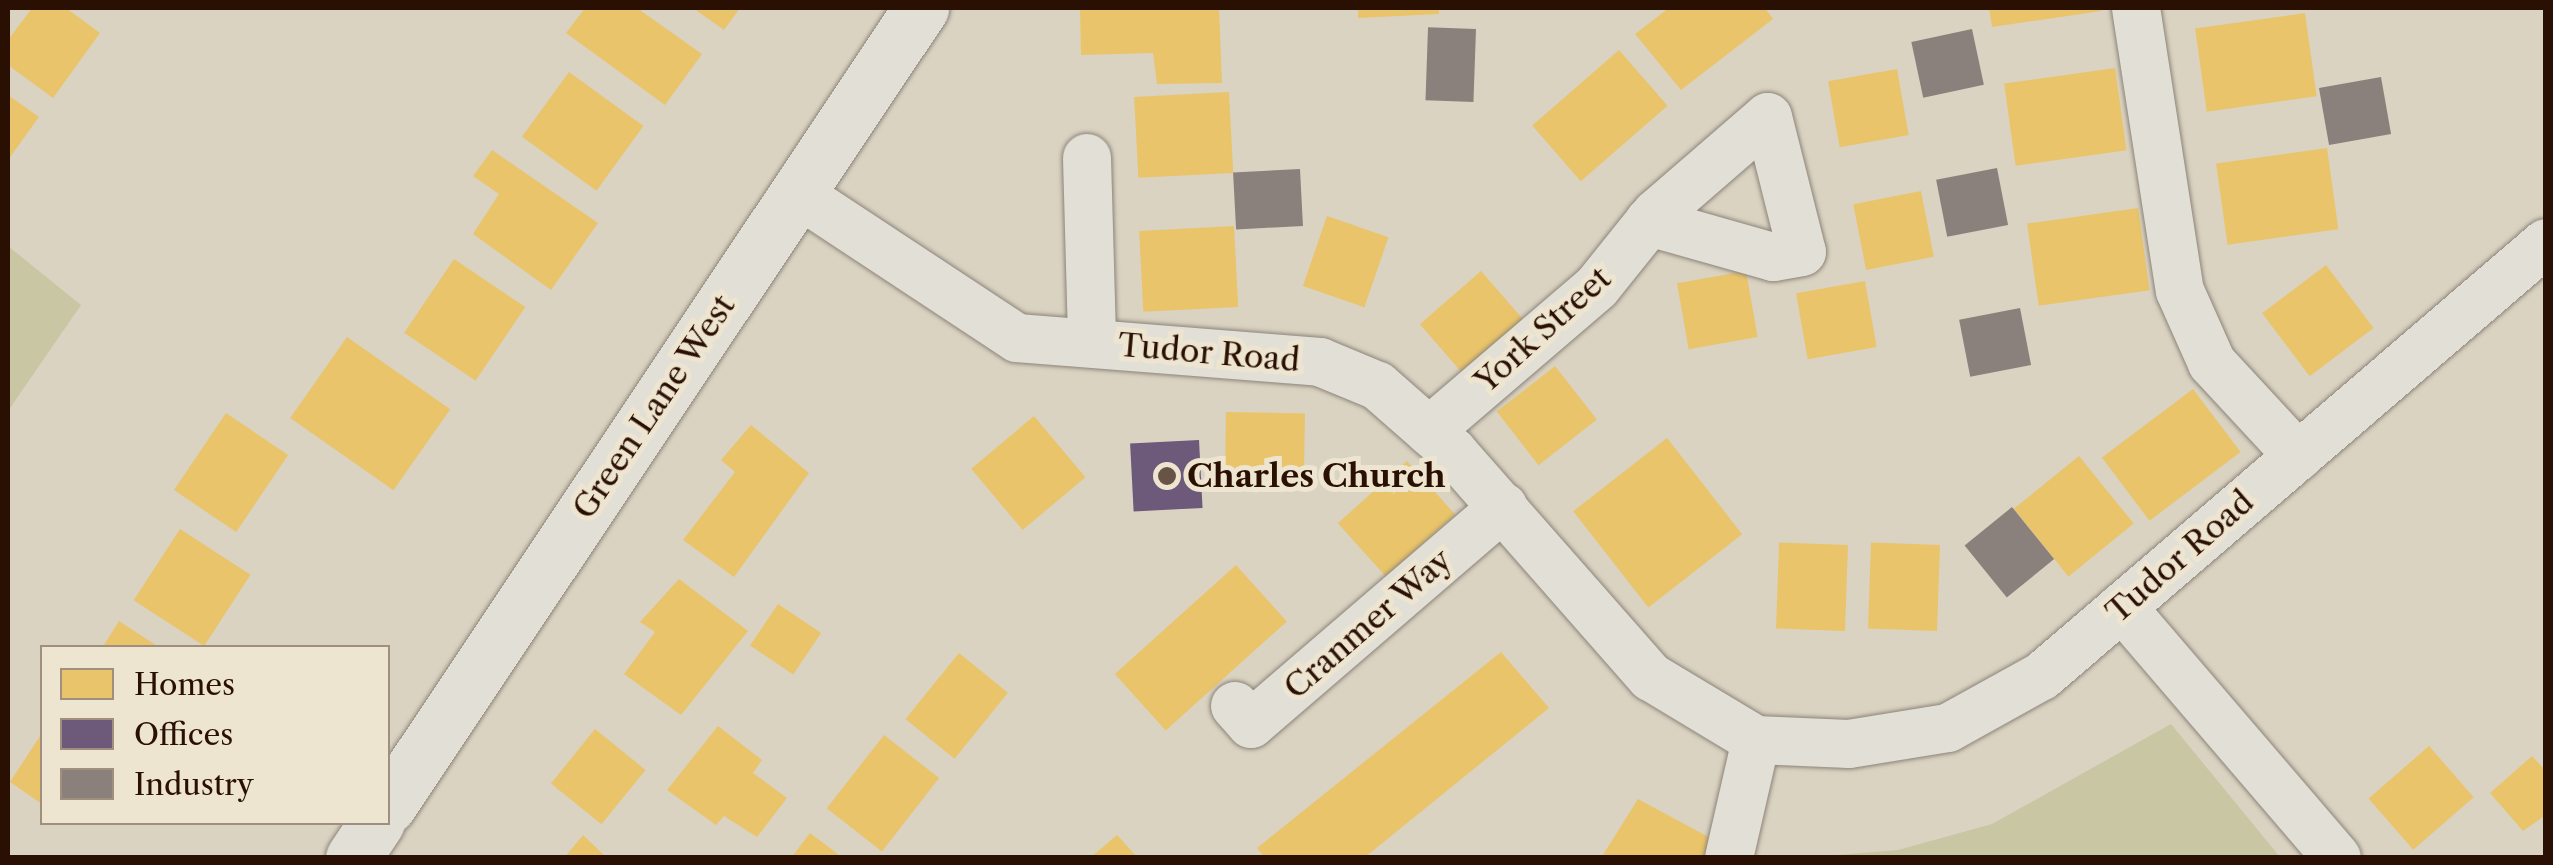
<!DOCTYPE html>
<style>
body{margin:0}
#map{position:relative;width:2553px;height:865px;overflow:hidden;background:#dad3c2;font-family:"Libre Caslon Text",serif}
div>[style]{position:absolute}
.green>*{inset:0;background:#c9c6a3}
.homes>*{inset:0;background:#e9c46a;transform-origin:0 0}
.offices>*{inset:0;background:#6d597a;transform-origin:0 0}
.industry>*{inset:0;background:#8a817c;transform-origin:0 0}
.roads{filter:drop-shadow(0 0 2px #8c8479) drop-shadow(0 0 2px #8c8479)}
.street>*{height:48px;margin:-24px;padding:0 24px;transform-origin:24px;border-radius:24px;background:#e2dfd6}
.secondary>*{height:55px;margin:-27.5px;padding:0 27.5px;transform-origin:27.5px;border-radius:27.5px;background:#e2dfd6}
.dots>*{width:28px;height:28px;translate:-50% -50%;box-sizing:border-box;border:5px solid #eee5d0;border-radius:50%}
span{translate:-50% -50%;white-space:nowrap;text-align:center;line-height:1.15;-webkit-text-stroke:10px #eee5d0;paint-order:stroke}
.street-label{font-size:32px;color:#2a0f03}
.poi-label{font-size:32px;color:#2a0f03;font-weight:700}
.left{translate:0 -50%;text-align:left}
.frame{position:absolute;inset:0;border:10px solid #2a0f03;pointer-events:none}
.legend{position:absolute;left:40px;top:645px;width:350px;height:180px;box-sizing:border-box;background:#eee5d0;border:2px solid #a08f7e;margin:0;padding:12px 18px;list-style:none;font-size:30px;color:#2a0f03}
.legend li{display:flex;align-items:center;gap:20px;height:50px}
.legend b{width:50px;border:2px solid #a08f7e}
</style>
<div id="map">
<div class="green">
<div style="clip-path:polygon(8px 246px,81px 305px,8px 411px)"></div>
<div style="clip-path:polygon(2171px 724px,2280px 857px,1812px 857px,1898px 850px,1992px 824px)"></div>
</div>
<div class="homes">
<div style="clip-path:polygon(32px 8px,66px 8px,100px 33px,53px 98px,8px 65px,8px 40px)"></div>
<div style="clip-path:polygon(585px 8px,637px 8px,702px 54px,665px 105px,566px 33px)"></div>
<div style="clip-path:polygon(693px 8px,740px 8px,724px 30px)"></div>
<div style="clip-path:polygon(1080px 8px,1219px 8px,1222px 83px,1157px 84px,1153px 53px,1081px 55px)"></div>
<div style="clip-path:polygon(1358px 8px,1439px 8px,1439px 14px,1358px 18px)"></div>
<div style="clip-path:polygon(1669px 8px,1765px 8px,1773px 19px,1681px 90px,1635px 34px)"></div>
<div style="clip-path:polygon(1989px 8px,2101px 8px,2101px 11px,1992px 27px)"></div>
<div style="left:2305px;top:13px;width:84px;height:111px;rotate:82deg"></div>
<div style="left:1619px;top:50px;width:74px;height:115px;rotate:49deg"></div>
<div style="left:2115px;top:68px;width:83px;height:112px;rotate:82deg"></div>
<div style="left:1897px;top:69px;width:67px;height:70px;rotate:80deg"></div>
<div style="left:569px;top:72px;width:92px;height:80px;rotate:36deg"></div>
<div style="left:1229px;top:92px;width:81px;height:95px;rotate:87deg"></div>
<div style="clip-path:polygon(8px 95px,39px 117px,8px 160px)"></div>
<div style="left:2327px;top:148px;width:82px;height:112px;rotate:82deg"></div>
<div style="clip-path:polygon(492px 150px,598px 223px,551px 290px,473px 234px,499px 194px,473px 176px)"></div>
<div style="left:1921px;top:191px;width:67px;height:69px;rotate:79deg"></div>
<div style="left:2138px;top:208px;width:83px;height:112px;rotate:82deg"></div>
<div style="left:1327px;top:216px;width:65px;height:74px;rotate:19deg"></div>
<div style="left:1234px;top:226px;width:81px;height:95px;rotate:87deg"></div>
<div style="left:454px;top:259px;width:86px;height:89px;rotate:34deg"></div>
<div style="left:2326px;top:265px;width:79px;height:80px;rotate:53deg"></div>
<div style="left:1481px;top:271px;width:66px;height:81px;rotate:49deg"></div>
<div style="left:1746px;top:271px;width:67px;height:70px;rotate:80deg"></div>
<div style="left:1865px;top:281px;width:67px;height:70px;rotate:80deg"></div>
<div style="left:347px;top:337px;width:126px;height:99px;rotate:35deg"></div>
<div style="left:1555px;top:366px;width:68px;height:74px;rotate:52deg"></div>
<div style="left:2193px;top:389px;width:79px;height:114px;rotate:53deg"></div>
<div style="left:1226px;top:412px;width:79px;height:69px;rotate:1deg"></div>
<div style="left:226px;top:413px;width:75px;height:93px;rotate:34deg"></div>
<div style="left:1034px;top:416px;width:80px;height:82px;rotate:50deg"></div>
<div style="clip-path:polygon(751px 425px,809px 473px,734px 577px,683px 540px,735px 472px,721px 460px)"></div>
<div style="left:1667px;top:438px;width:122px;height:119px;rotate:52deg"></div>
<div style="left:2079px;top:456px;width:87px;height:84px;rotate:51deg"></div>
<div style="left:1407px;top:461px;width:72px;height:93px;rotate:48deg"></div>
<div style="left:180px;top:529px;width:84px;height:85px;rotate:33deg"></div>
<div style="left:1848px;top:545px;width:86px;height:69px;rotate:92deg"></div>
<div style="left:1940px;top:545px;width:86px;height:69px;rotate:92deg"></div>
<div style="left:1236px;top:565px;width:76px;height:163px;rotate:48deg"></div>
<div style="clip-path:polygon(679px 579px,748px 631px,681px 715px,624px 674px,655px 632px,640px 622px)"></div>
<div style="left:778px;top:604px;width:52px;height:50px;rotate:34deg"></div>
<div style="clip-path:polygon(119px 621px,160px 648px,102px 648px)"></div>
<div style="clip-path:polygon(1501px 652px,1549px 708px,1364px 858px,1265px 858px,1257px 848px)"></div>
<div style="left:959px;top:653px;width:63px;height:85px;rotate:39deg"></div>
<div style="clip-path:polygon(718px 726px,762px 760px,753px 773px,787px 798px,757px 837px,724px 816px,716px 825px,667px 790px)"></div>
<div style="left:595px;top:729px;width:65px;height:70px;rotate:39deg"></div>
<div style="clip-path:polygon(42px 733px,42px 804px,10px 782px)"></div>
<div style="left:884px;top:735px;width:70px;height:93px;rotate:38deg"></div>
<div style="left:2429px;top:746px;width:68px;height:80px;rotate:49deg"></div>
<div style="clip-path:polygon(2532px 756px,2546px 771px,2546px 815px,2523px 831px,2490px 793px)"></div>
<div style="clip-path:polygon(1638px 799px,1714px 840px,1702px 858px,1601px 858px)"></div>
<div style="clip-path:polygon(810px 833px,843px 858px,791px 858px)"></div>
<div style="clip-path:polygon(583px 835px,607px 858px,564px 858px)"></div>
<div style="clip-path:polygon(1117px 835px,1138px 858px,1090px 858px)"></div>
</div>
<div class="offices">
<div style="left:1199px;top:440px;width:68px;height:69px;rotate:87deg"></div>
</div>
<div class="industry">
<div style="left:1476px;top:29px;width:73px;height:48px;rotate:92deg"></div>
<div style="left:1972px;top:29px;width:57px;height:62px;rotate:78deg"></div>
<div style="left:2381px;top:77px;width:58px;height:63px;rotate:80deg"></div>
<div style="left:1997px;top:168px;width:58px;height:62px;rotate:79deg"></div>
<div style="left:1300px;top:169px;width:57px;height:67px;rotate:87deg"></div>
<div style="left:2020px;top:308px;width:58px;height:62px;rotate:79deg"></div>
<div style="left:2012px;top:507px;width:67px;height:61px;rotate:51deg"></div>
</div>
<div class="roads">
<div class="street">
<div style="left:2136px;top:8px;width:286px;rotate:81.2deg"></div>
<div style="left:2180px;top:291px;width:79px;rotate:66deg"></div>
<div style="left:2212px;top:363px;width:127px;rotate:47.2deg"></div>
<div style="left:1087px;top:158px;width:184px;rotate:88.4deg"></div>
<div style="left:797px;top:193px;width:263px;rotate:33.4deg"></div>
<div style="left:1017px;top:338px;width:304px;rotate:4.5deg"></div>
<div style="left:1320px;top:362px;width:63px;rotate:22.5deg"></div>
<div style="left:1378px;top:386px;width:100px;rotate:41.3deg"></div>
<div style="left:1453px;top:452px;width:300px;rotate:48.7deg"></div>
<div style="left:1651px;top:677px;width:122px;rotate:31deg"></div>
<div style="left:1756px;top:740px;width:93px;rotate:2.5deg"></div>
<div style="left:1849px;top:744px;width:100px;rotate:-9.2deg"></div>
<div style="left:1948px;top:728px;width:107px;rotate:-29deg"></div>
<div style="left:2042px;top:676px;width:664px;rotate:-40.67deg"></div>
<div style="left:1429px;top:431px;width:221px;rotate:-40.6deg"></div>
<div style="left:1597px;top:287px;width:83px;rotate:-51.3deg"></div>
<div style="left:1649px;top:222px;width:11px;rotate:-49deg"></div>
<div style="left:1656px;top:214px;width:148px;rotate:-40.9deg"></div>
<div style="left:1768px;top:117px;width:139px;rotate:75.9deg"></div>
<div style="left:1802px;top:252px;width:29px;rotate:170deg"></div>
<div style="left:1773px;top:257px;width:129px;rotate:-164.2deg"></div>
<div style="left:2122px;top:607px;width:330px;rotate:49.4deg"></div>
<div style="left:1235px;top:706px;width:24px;rotate:48deg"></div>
<div style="left:1251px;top:724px;width:333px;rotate:-40.7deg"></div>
<div style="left:1729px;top:858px;width:121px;rotate:-77.1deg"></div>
</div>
<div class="secondary">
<div style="left:388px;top:806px;width:960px;rotate:-56.26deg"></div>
<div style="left:353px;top:858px;width:43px;rotate:-56.3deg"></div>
</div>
</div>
<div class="dots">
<div style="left:1167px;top:476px;background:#685446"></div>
</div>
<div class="street-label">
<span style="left:1543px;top:330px;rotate:-42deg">York Street</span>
<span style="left:1209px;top:353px;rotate:5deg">Tudor Road</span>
<span style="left:654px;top:407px;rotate:-56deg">Green Lane West</span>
<span style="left:2180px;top:557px;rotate:-41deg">Tudor Road</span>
<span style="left:1368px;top:624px;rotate:-41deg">Cranmer Way</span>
</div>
<div class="poi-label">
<span class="left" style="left:1187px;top:476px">Charles Church</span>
</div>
<div class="frame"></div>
<ul class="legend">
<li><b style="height:28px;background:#e9c46a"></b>Homes</li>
<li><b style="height:28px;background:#6d597a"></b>Offices</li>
<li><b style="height:28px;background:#8a817c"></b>Industry</li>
</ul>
</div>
